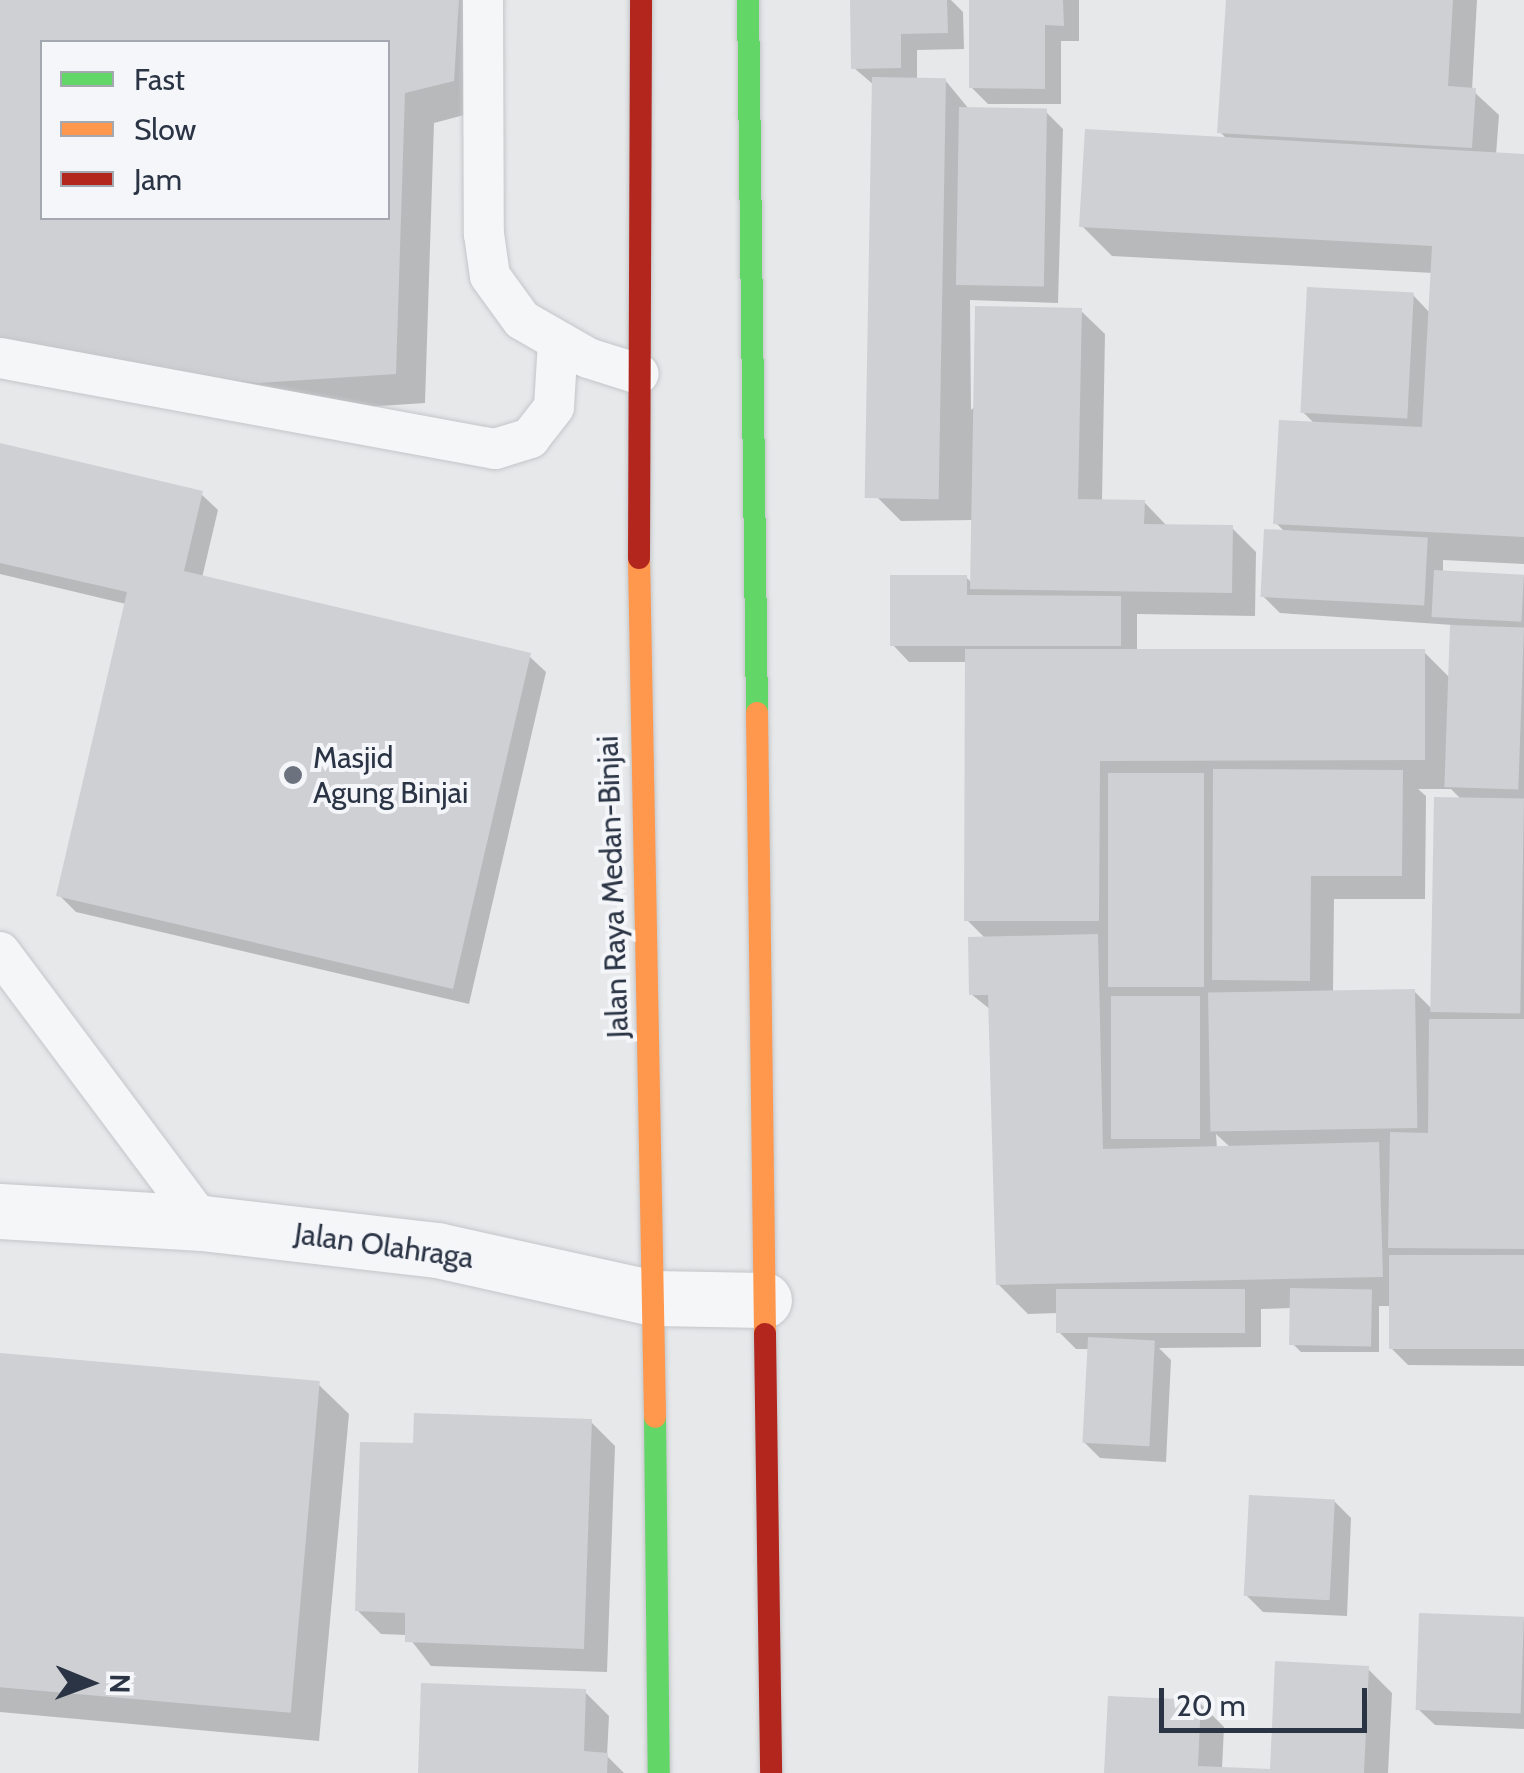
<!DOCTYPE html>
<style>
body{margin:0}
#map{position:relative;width:1524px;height:1773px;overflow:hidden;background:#e6e8ea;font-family:Cabin,sans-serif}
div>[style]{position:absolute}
.shadow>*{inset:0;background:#0003}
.building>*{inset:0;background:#ced0d3;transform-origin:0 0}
.roads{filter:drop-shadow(0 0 2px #c4c6c8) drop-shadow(0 0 2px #c4c6c8)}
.lane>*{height:40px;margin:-20px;padding:0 20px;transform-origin:20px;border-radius:20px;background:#f5f6f7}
.street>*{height:55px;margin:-27.5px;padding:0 27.5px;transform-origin:27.5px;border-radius:27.5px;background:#f5f6f7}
.fast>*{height:22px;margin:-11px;padding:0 11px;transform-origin:11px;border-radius:11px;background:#63d668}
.slow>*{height:22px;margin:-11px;padding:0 11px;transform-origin:11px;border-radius:11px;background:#ff974d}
.jam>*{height:22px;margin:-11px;padding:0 11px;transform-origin:11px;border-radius:11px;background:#b3261e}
.dots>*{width:28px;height:28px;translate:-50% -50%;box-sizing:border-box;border:5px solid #f4f6f9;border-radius:50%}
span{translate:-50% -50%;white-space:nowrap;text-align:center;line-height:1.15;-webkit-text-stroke:8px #f4f6f9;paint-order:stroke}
.poi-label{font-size:30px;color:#2b3445}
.left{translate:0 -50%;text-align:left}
.street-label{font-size:30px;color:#2b3445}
.legend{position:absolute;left:40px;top:40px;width:350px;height:180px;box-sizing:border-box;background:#f4f6f9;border:2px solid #a4a8b1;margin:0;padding:12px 18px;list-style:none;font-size:30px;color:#2b3445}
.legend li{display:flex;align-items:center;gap:20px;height:50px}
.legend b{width:50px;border:2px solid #a4a8b1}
.north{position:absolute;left:40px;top:1633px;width:100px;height:100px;-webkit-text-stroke:8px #f4f6f9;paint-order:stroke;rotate:91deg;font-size:28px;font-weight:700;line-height:40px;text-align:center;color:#2b3445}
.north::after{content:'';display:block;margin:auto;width:35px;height:45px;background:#2b3445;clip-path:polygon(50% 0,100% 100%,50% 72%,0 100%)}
.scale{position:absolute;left:1159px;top:1688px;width:208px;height:45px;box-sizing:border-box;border:5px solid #2b3445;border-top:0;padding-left:12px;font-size:30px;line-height:35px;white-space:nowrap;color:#2b3445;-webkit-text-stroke:8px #f4f6f9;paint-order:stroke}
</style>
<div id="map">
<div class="shadow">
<div style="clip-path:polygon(evenodd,0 0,490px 0,483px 110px,434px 123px,425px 403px,290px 412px,0 379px,0 0,42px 42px,388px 42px,388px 218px,42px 218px,42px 42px)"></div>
<div style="clip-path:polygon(evenodd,853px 0,951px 0,963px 12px,964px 49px,917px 50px,917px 80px,945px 80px,969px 109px,1046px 112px,1063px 129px,1058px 303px,970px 300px,971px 410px,1080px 310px,1105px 334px,1102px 501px,1144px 502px,1168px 527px,1232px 528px,1256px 552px,1255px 616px,1137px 614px,1137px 652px,1424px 652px,1451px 679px,1453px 625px,1280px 613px,1263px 596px,1286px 533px,1276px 523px,1316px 425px,1303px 412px,1413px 295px,1430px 313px,1433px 273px,1112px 256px,1082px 226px,1228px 140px,1220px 132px,1228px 0,1477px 0,1472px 90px,1499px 115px,1496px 155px,1524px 156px,1524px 564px,1443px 560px,1443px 573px,1524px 577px,1524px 1366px,1408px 1365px,1391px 1348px,1391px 1306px,1379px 1306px,1379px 1352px,1301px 1352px,1293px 1344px,1292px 1308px,1261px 1309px,1261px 1347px,1159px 1348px,1171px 1360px,1166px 1462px,1100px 1458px,1084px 1442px,1089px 1349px,1076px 1349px,1059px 1332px,1059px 1313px,1028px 1314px,998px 1284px,991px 1010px,971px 994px,986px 939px,967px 920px,967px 662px,909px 662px,893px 645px,966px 577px,973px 584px,974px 520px,901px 521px,877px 497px,874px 85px,854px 68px,853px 0,1418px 789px,1451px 789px,1462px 800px,1431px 1008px,1414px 991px,1333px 992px,1334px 899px,1425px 899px,1426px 796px,1418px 789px,853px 0,1216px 1134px,1231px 1148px,1217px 1148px,1216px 1134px)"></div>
<div style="clip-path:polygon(971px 0,1079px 0,1079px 41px,1061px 41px,1061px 104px,988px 104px,971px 87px)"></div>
<div style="clip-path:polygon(0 446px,201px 494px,218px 510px,202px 578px,529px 656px,546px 672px,469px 1004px,76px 912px,59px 895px,126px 604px,0 574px)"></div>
<div style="clip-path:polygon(0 1355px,319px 1385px,349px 1414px,319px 1741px,0 1712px)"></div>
<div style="clip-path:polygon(591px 1422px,615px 1446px,607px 1672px,431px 1666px,407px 1635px,381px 1634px,357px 1610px)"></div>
<div style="clip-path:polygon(1334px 1501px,1351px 1518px,1347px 1616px,1263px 1612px,1246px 1595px)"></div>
<div style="clip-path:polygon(1422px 1616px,1524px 1620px,1524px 1729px,1435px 1725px,1418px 1709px)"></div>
<div style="clip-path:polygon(1368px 1669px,1392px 1693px,1388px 1773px,1107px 1773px,1200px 1703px,1224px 1727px,1222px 1769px,1272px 1772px)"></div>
<div style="clip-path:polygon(585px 1692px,609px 1716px,607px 1756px,624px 1773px,421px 1773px)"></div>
</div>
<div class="building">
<div style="clip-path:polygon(evenodd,0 0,459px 0,454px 81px,405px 93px,396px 374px,258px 383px,0 354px,0 0,42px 42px,388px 42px,388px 218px,42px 218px,42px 42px)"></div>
<div style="clip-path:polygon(850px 0,947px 0,948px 33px,901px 34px,901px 68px,851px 69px)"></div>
<div style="clip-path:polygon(969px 0,1063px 0,1064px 26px,1045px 25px,1045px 89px,969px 88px)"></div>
<div style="clip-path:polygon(1226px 0,1453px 0,1448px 86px,1476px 88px,1472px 148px,1217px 133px)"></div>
<div style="left:872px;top:77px;width:74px;height:421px;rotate:1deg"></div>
<div style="left:959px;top:107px;width:88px;height:178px;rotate:1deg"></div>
<div style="clip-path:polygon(1085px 129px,1524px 154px,1524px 537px,1273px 524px,1279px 420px,1422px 427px,1432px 246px,1079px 227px)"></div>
<div style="left:1307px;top:287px;width:107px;height:126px;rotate:3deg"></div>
<div style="clip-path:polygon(975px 306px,1082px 308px,1078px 499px,1145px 500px,1144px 524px,1233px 525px,1232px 593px,970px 589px)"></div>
<div style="clip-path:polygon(0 443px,203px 491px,184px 571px,531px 653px,453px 989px,56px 896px,127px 592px,0 563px)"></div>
<div style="left:1264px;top:529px;width:164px;height:68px;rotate:3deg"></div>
<div style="left:1434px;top:570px;width:90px;height:47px;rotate:3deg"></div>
<div style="clip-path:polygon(890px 575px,967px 575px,967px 595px,1121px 596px,1121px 646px,890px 646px)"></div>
<div style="left:1450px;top:625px;width:74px;height:162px;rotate:2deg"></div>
<div style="clip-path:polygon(965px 649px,1425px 649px,1425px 760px,1100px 761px,1099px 921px,964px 921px)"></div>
<div style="clip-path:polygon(1213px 769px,1403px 770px,1402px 876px,1311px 876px,1310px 981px,1212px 980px)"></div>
<div style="left:1204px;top:773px;width:214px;height:96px;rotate:90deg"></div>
<div style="left:1434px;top:797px;width:90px;height:215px;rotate:1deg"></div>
<div style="clip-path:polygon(1098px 934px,1103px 1149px,1379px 1142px,1383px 1277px,996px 1285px,988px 995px,969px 995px,968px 937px)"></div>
<div style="left:1415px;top:989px;width:139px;height:207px;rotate:89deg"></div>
<div style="left:1200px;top:996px;width:143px;height:89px;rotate:90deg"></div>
<div style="clip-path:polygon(1429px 1019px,1524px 1019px,1524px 1249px,1388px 1248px,1390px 1132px,1428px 1133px)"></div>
<div style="left:1389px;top:1255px;width:135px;height:94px"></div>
<div style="left:1290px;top:1288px;width:82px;height:57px;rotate:1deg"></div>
<div style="left:1056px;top:1289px;width:189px;height:44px"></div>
<div style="left:1088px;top:1337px;width:67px;height:106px;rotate:3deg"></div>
<div style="left:0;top:1353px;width:321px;height:333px;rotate:5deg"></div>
<div style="clip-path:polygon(414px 1413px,592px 1419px,584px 1649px,405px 1642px,405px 1613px,355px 1611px,360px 1442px,413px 1443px)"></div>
<div style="left:1249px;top:1495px;width:86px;height:101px;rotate:3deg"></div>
<div style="left:1419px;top:1613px;width:105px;height:97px;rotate:2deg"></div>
<div style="clip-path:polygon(1275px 1661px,1369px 1666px,1364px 1773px,1104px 1773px,1108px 1696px,1201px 1700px,1198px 1766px,1270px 1769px)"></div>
<div style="clip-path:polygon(421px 1683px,586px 1689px,584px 1751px,608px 1753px,607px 1773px,418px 1773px)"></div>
</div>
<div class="roads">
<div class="lane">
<div style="left:483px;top:0;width:234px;rotate:89.8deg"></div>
<div style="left:484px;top:234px;width:42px;rotate:81.9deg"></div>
<div style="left:490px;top:276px;width:54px;rotate:54deg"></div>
<div style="left:522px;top:320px;width:76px;rotate:29.9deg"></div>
<div style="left:588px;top:358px;width:53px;rotate:17.4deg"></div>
<div style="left:0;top:358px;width:503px;rotate:10.42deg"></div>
<div style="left:495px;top:449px;width:37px;rotate:-17deg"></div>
<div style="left:530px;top:438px;width:39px;rotate:-52deg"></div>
<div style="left:554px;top:407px;width:66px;rotate:-86.5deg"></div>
<div style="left:0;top:952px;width:339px;rotate:53.2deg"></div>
</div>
<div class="street">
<div style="left:0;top:1211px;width:203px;rotate:3.4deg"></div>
<div style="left:203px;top:1223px;width:236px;rotate:6.6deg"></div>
<div style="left:437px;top:1250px;width:222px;rotate:12.5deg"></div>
<div style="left:654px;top:1298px;width:110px;rotate:1deg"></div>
</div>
<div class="fast">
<div style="left:748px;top:0;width:713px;rotate:89.28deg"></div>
<div style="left:655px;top:1417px;width:356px;rotate:89.4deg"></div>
</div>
<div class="slow">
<div style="left:639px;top:558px;width:859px;rotate:88.93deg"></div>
<div style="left:757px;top:713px;width:621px;rotate:89.26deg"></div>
</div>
<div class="jam">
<div style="left:639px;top:558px;width:558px;rotate:-89.79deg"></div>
<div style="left:765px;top:1334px;width:439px;rotate:89.2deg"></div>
</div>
</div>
<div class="dots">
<div style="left:293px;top:775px;background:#6c737f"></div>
</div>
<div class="poi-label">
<span class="left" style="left:313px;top:775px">Masjid<br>Agung Binjai</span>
</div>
<div class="street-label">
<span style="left:613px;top:887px;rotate:-92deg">Jalan Raya Medan-Binjai</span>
<span style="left:384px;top:1246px;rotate:8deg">Jalan Olahraga</span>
</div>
<ul class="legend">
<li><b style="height:12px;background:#63d668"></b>Fast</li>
<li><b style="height:12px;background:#ff974d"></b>Slow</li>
<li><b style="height:12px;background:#b3261e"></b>Jam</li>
</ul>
<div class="north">N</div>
<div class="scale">20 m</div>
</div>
